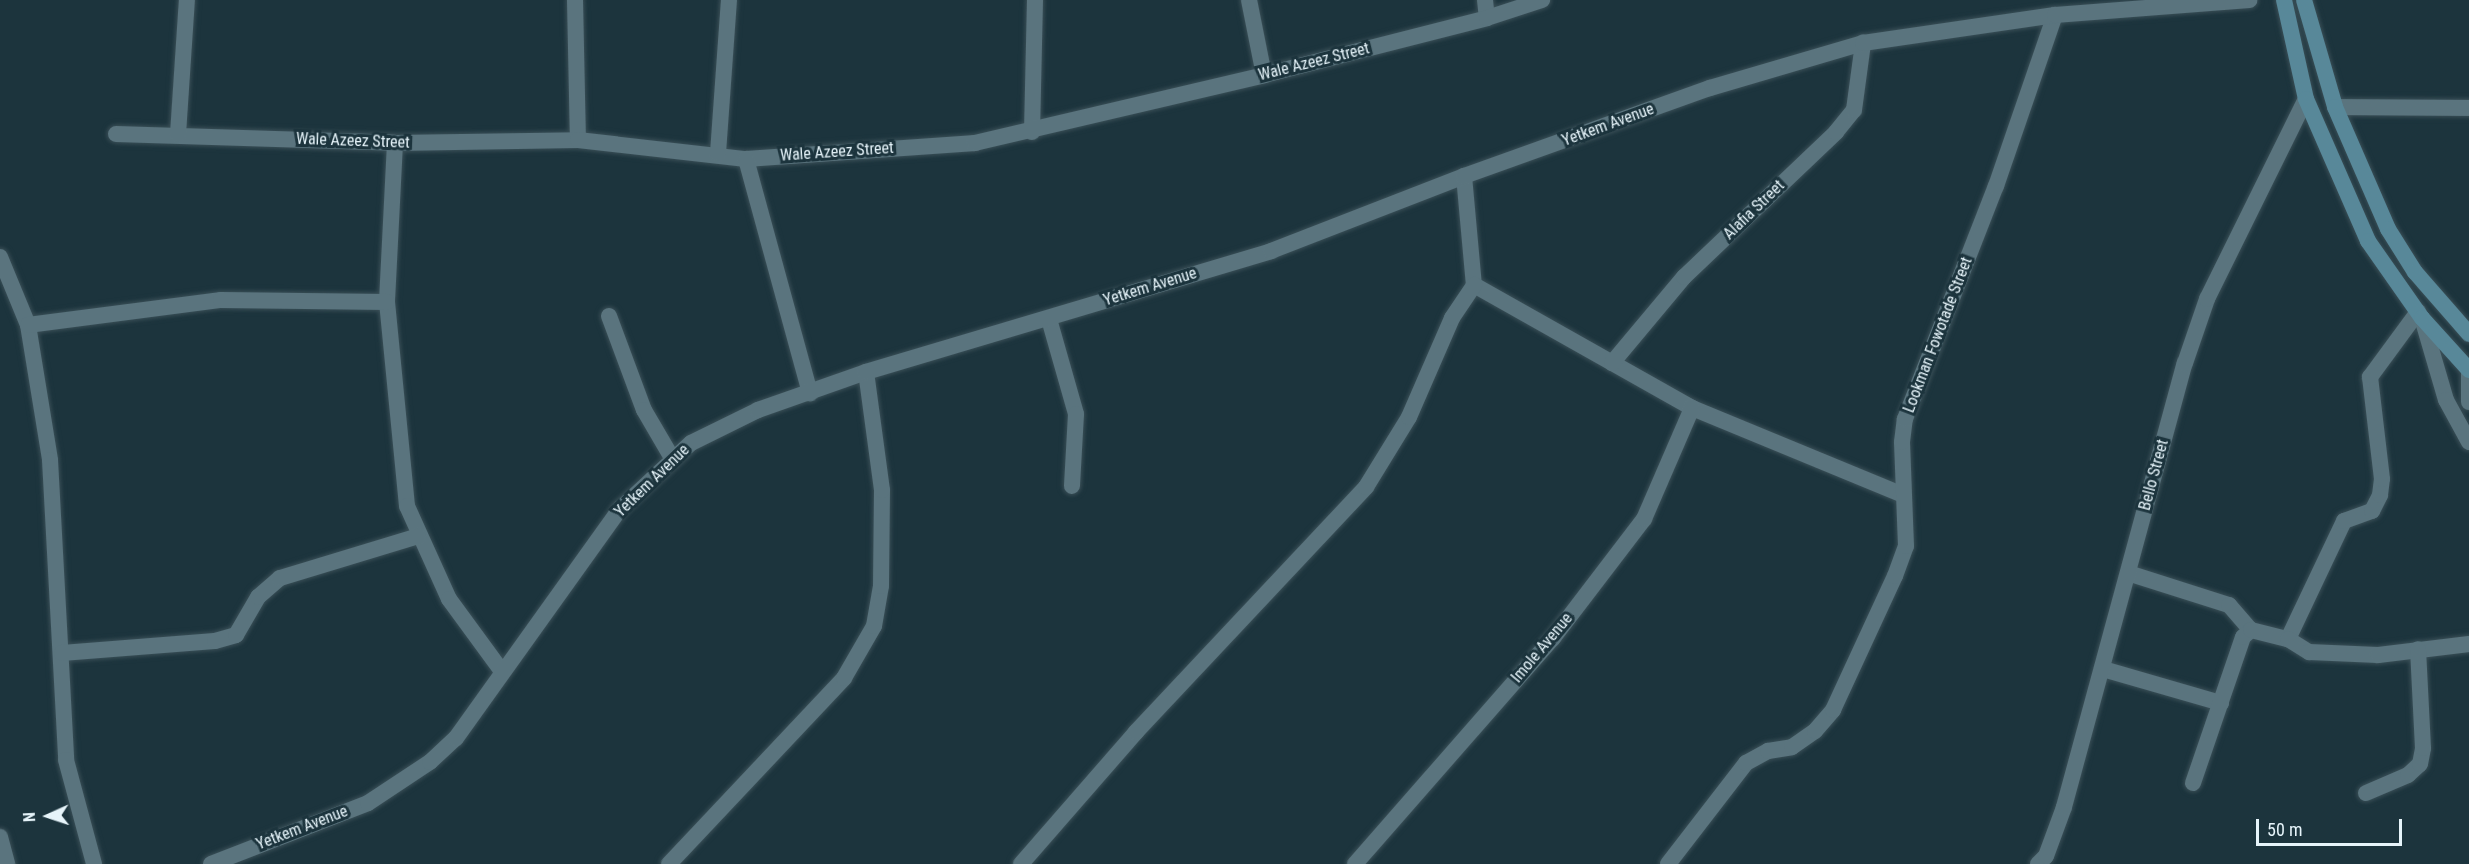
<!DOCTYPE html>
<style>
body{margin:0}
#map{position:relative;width:2469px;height:864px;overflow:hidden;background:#1c343d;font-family:"Roboto Condensed",sans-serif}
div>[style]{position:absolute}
.roads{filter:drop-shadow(0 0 2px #3a4f57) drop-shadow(0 0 2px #3a4f57)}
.minor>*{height:16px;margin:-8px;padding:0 8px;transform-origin:8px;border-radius:8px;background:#5a747e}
.tertiary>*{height:16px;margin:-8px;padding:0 8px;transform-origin:8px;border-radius:8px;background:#5a747e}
.secondary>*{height:16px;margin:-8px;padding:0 8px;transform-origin:8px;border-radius:8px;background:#588899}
span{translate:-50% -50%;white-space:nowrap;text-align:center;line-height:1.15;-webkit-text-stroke:6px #1c343d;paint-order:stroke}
.street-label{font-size:16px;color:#e6f4fa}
.north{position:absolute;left:18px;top:786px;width:60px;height:60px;-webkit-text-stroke:4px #1c343d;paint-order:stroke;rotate:267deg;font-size:16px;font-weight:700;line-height:24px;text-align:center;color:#e6f4fa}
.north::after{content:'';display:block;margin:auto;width:21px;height:27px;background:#e6f4fa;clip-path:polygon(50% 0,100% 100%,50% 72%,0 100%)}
.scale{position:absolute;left:2256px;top:819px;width:146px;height:27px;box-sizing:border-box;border:3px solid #e6f4fa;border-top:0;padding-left:8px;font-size:18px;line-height:21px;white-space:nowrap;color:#e6f4fa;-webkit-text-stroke:4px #1c343d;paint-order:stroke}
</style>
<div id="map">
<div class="roads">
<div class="minor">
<div style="left:575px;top:0;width:140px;rotate:88.8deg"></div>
<div style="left:1249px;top:0;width:76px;rotate:78.7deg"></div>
<div style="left:1485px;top:0;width:18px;rotate:84deg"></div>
<div style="left:2335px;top:107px;width:134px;rotate:0.4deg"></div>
<div style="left:1032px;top:132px;width:132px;rotate:-88.7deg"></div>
<div style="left:116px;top:134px;width:279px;rotate:1.8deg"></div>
<div style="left:395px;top:143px;width:183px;rotate:-0.9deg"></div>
<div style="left:578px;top:140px;width:169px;rotate:6.5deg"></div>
<div style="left:746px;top:159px;width:230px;rotate:-4deg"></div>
<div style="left:975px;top:143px;width:297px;rotate:-13.2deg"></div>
<div style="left:1264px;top:75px;width:230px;rotate:-14.3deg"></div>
<div style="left:1487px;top:18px;width:58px;rotate:-18.1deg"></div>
<div style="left:178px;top:134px;width:134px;rotate:-86.2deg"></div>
<div style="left:395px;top:143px;width:159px;rotate:92.9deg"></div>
<div style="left:387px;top:302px;width:205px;rotate:84.4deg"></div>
<div style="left:407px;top:506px;width:102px;rotate:65.7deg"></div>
<div style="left:449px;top:599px;width:88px;rotate:53.8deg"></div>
<div style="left:718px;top:153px;width:153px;rotate:-85.9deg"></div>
<div style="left:746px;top:159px;width:243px;rotate:74.7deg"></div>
<div style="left:1464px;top:176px;width:109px;rotate:84.8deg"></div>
<div style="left:1474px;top:285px;width:250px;rotate:29.4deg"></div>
<div style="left:1692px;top:408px;width:228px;rotate:22.4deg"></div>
<div style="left:0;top:257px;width:74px;rotate:67.6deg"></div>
<div style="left:28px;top:325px;width:137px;rotate:80.7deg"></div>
<div style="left:50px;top:460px;width:300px;rotate:86.9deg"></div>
<div style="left:66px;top:760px;width:108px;rotate:74.9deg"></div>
<div style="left:609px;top:316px;width:100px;rotate:69.6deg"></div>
<div style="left:644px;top:410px;width:56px;rotate:59.7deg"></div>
<div style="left:2422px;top:318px;width:85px;rotate:73.7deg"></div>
<div style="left:2446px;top:400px;width:48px;rotate:61.3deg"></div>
<div style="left:1049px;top:319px;width:99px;rotate:74.1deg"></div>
<div style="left:1076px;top:414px;width:72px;rotate:93.2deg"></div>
<div style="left:28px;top:325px;width:195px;rotate:-7.4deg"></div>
<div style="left:221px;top:300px;width:166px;rotate:0.7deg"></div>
<div style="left:1612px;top:363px;width:112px;rotate:-50.1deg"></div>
<div style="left:1684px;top:277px;width:210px;rotate:-43.6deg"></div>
<div style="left:1836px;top:132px;width:28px;rotate:-51deg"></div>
<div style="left:1854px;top:110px;width:68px;rotate:-82.3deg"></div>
<div style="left:2469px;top:369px;width:33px;rotate:90deg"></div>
<div style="left:2128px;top:573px;width:106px;rotate:17.6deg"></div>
<div style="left:2229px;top:605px;width:33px;rotate:49deg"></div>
<div style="left:2288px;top:639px;width:131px;rotate:-64.6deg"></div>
<div style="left:2344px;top:521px;width:30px;rotate:-20deg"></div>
<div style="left:2372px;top:511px;width:18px;rotate:-63deg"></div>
<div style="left:2380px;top:495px;width:16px;rotate:-83deg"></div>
<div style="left:2382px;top:479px;width:103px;rotate:-96.7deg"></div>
<div style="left:2370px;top:377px;width:81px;rotate:-53.6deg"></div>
<div style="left:62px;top:653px;width:153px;rotate:-4.5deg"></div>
<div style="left:215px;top:641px;width:22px;rotate:-16deg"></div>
<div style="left:236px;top:635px;width:44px;rotate:-59.9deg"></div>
<div style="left:258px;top:597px;width:29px;rotate:-41deg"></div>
<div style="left:280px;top:578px;width:144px;rotate:-16.9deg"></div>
<div style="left:2103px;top:669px;width:123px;rotate:16.1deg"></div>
<div style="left:2193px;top:783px;width:154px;rotate:-71.1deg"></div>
<div style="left:2243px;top:637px;width:11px;rotate:-41deg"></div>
<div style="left:2251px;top:630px;width:38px;rotate:14deg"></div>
<div style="left:2288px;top:639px;width:25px;rotate:32deg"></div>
<div style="left:2309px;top:652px;width:69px;rotate:2.5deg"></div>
<div style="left:2378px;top:655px;width:92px;rotate:-6.9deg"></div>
<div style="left:2366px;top:793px;width:46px;rotate:-23.2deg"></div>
<div style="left:2408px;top:775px;width:16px;rotate:-43deg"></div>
<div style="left:2420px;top:764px;width:16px;rotate:-79deg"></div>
<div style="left:2423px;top:748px;width:99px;rotate:-92.9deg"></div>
<div style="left:0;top:837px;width:28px;rotate:75deg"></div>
<div style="left:669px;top:864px;width:255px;rotate:-46.7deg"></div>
<div style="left:844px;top:678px;width:60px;rotate:-60deg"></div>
<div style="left:874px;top:626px;width:41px;rotate:-80.1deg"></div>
<div style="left:881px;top:586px;width:96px;rotate:-89.4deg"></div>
<div style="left:882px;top:490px;width:119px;rotate:-97.7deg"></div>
<div style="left:1021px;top:864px;width:175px;rotate:-48.9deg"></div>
<div style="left:1136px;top:732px;width:336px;rotate:-46.8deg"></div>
<div style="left:1366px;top:487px;width:82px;rotate:-58.4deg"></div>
<div style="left:1409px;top:417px;width:108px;rotate:-66.5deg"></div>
<div style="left:1452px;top:318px;width:40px;rotate:-56deg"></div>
<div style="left:1355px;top:864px;width:300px;rotate:-48.8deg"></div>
<div style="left:1553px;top:638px;width:150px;rotate:-52.6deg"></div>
<div style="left:1644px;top:519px;width:121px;rotate:-66.6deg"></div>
<div style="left:1668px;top:864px;width:128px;rotate:-52.3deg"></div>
<div style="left:1746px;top:763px;width:25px;rotate:-29deg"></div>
<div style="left:1768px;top:751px;width:24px;rotate:-9deg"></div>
<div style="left:1792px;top:747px;width:28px;rotate:-35deg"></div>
<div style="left:1815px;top:731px;width:28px;rotate:-49deg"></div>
<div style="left:1833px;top:710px;width:148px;rotate:-65.2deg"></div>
<div style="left:1895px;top:576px;width:32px;rotate:-70deg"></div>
<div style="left:1906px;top:546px;width:104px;rotate:-92.2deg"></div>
<div style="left:1902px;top:442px;width:23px;rotate:-83deg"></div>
<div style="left:1905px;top:419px;width:250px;rotate:-68.7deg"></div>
<div style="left:1996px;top:186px;width:181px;rotate:-71deg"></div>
<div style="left:2038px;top:864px;width:11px;rotate:-45deg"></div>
<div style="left:2046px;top:856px;width:52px;rotate:-69.8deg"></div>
<div style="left:2064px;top:807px;width:460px;rotate:-74.8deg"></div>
<div style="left:2185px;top:363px;width:68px;rotate:-71deg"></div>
<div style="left:2207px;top:299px;width:223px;rotate:-63.7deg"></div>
</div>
<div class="tertiary">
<div style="left:211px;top:864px;width:168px;rotate:-21.2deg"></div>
<div style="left:368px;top:803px;width:74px;rotate:-33.5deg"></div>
<div style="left:430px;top:762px;width:35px;rotate:-43deg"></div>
<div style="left:456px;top:738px;width:282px;rotate:-54.4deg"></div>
<div style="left:620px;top:509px;width:97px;rotate:-42.9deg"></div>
<div style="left:691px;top:443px;width:75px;rotate:-26.2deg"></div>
<div style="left:758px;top:410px;width:114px;rotate:-19.4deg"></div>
<div style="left:866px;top:372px;width:423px;rotate:-16.6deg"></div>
<div style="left:1271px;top:251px;width:207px;rotate:-21.2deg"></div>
<div style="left:1464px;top:176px;width:261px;rotate:-19.7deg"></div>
<div style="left:1710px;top:88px;width:159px;rotate:-16.4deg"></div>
<div style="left:1863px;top:43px;width:194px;rotate:-8.3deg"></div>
<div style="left:2055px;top:15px;width:195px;rotate:-4.4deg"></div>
</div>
<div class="secondary">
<div style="left:2284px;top:0;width:101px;rotate:77.5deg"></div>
<div style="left:2306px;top:99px;width:155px;rotate:66.4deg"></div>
<div style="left:2368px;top:241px;width:94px;rotate:55deg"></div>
<div style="left:2422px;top:318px;width:70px;rotate:47.9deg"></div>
<div style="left:2304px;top:0;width:111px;rotate:73.8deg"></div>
<div style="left:2335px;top:107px;width:133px;rotate:66.5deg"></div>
<div style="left:2388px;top:229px;width:51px;rotate:57.9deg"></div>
<div style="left:2415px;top:272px;width:82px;rotate:48.9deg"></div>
</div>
</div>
<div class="street-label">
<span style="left:1314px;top:62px;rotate:-14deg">Wale Azeez Street</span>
<span style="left:1608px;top:125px;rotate:-20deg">Yetkem Avenue</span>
<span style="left:353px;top:141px;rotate:2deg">Wale Azeez Street</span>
<span style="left:837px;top:152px;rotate:-4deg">Wale Azeez Street</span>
<span style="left:1754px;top:210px;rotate:-44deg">Alafia Street</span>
<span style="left:1150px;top:287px;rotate:-17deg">Yetkem Avenue</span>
<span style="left:1938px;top:335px;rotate:-69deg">Lookman Fowotade Street</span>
<span style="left:2154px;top:475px;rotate:-75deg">Bello Street</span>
<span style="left:652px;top:481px;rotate:-44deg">Yetkem Avenue</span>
<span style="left:1542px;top:648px;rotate:-50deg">Imole Avenue</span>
<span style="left:302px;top:828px;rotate:-21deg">Yetkem Avenue</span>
</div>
<div class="north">N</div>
<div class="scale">50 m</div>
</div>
